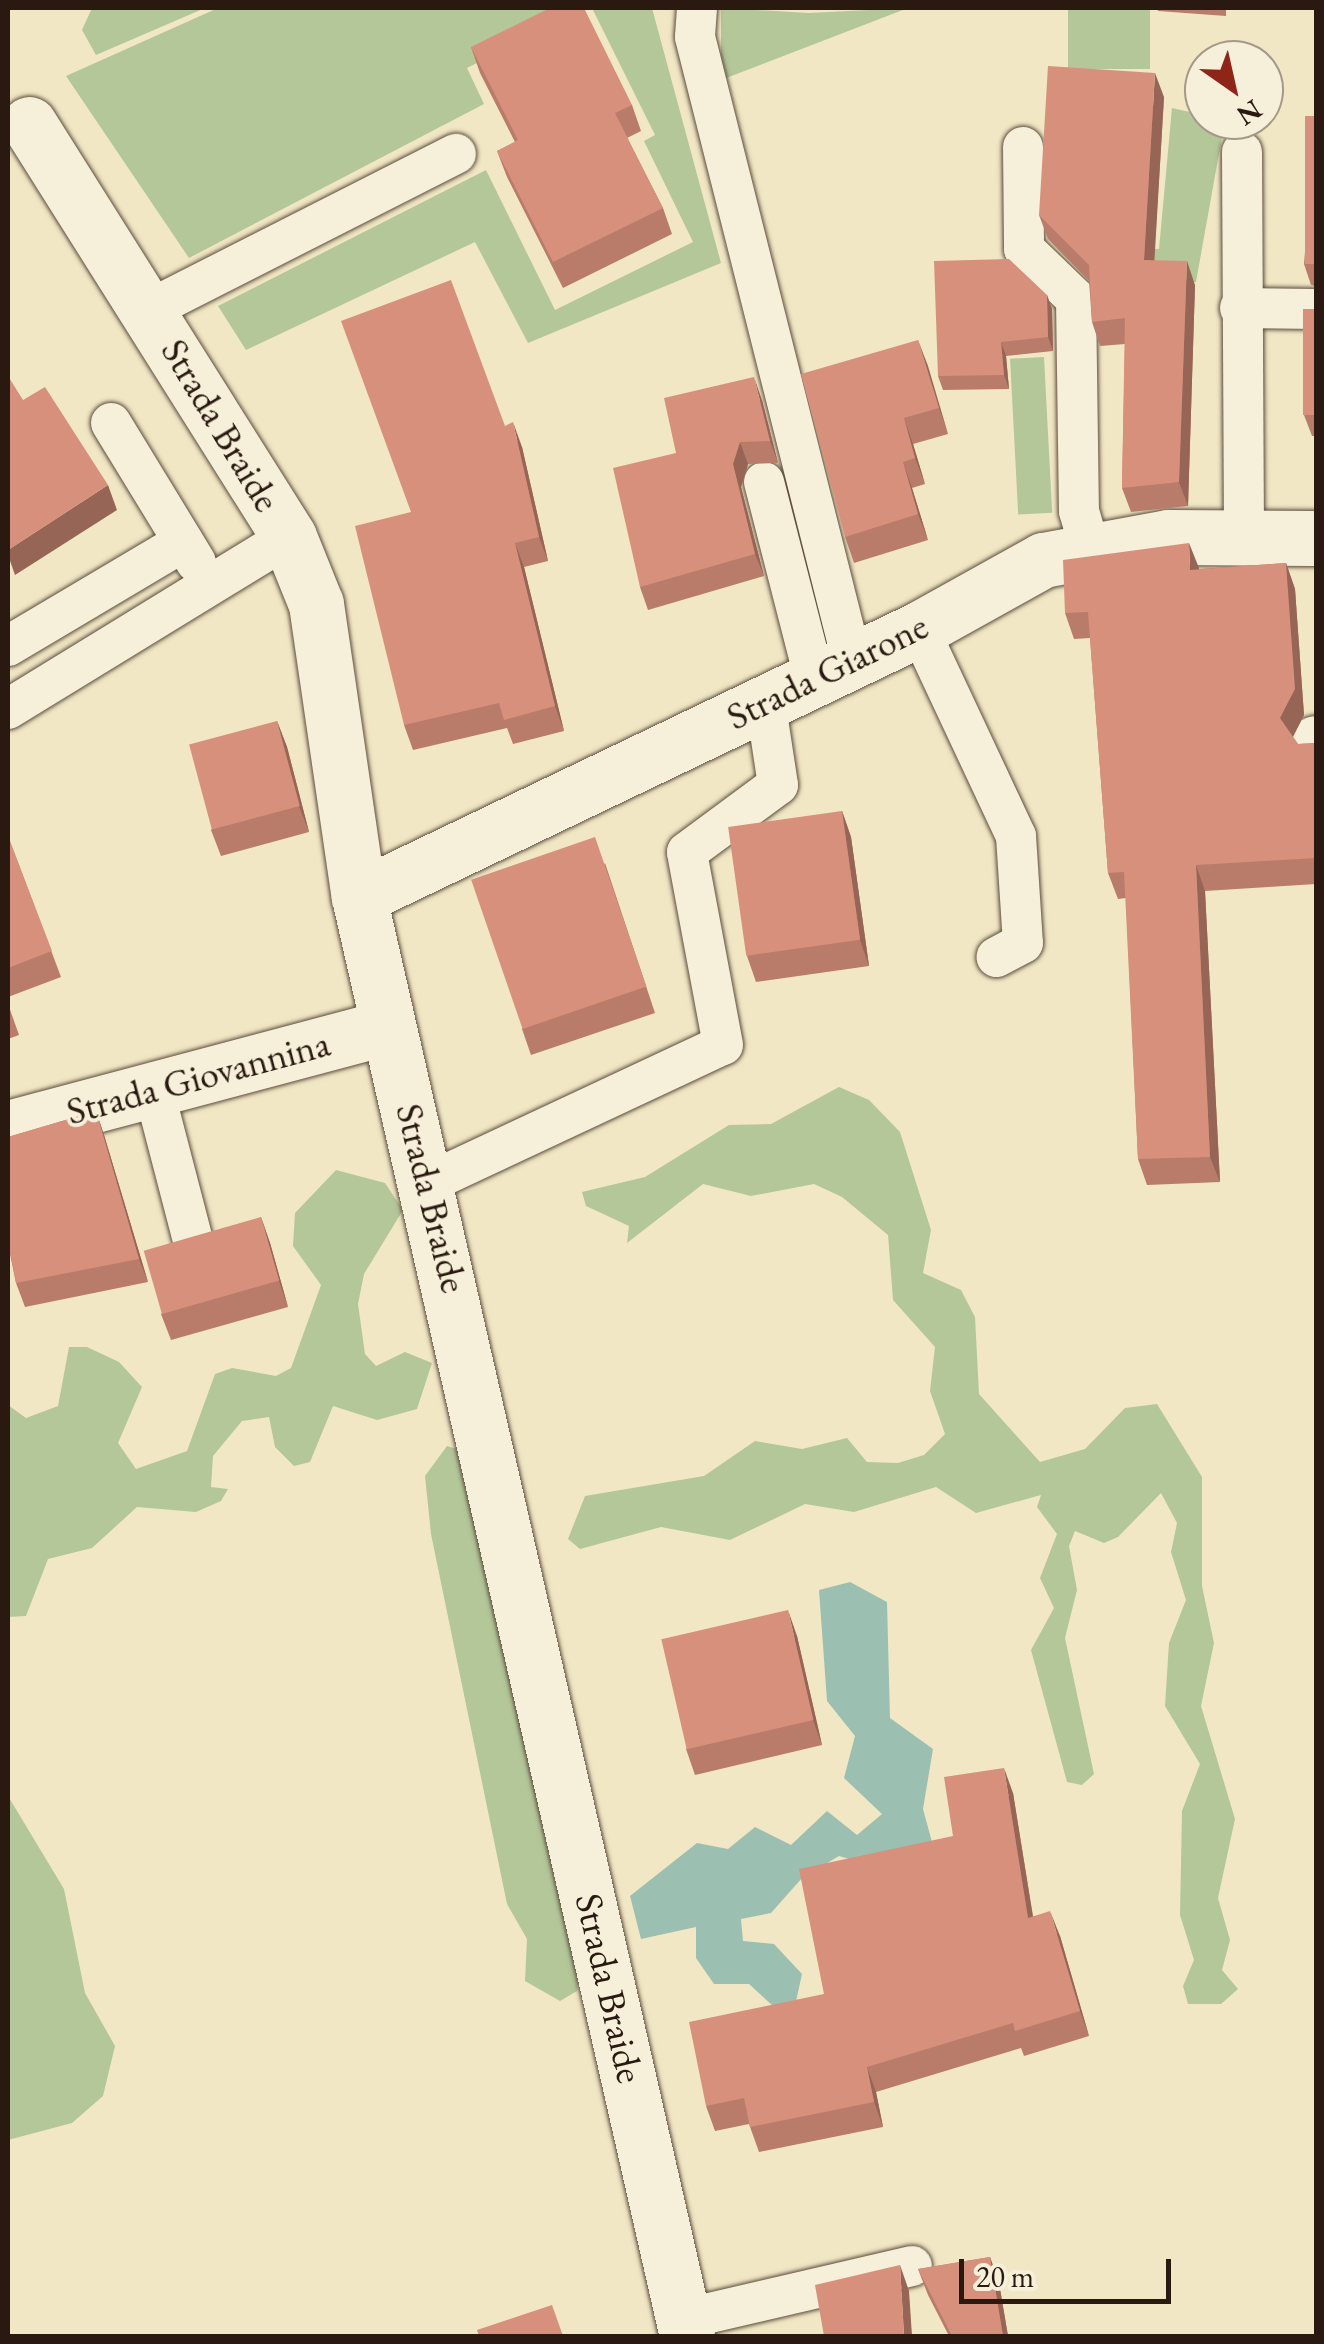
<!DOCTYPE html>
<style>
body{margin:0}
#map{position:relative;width:1324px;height:2344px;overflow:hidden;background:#f1e7c4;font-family:"EB Garamond",serif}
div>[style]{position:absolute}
.green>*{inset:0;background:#b4c799;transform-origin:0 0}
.water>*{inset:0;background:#9bc0b1}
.roads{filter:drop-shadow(0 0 2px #5b4c3d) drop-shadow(0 0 2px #5b4c3d)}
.lane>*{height:40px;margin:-20px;padding:0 20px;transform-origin:20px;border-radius:20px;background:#f6efd9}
.street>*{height:55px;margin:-27.5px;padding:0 27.5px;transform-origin:27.5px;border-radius:27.5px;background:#f6efd9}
.wall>*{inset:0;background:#b97c6a}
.shaded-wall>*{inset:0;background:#966556}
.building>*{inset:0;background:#d7907b;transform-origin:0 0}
span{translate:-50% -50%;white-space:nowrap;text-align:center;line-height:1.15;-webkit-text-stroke:8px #f6efd9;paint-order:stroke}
.street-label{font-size:38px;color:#291910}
.frame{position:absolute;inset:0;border:10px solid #291910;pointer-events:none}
.north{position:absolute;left:1184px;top:40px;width:100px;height:100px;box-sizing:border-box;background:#f6efd9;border:2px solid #a49989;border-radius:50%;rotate:146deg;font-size:28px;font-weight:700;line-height:40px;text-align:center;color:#291910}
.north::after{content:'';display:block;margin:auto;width:35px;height:45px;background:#8f2418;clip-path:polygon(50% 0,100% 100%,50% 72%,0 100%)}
.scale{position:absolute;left:959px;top:2259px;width:212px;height:45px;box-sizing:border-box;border:5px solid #291910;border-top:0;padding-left:12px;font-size:30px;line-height:35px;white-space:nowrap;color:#291910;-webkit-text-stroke:8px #f6efd9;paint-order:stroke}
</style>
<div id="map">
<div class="green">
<div style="clip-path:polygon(92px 8px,205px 8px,96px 55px,82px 30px)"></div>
<div style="clip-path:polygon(218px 8px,587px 8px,467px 68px,484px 104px,189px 258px,66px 76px)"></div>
<div style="clip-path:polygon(592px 8px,652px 8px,721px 263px,528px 343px,475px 242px,246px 350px,218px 306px,486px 170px,555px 310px,693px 242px,644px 141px,655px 135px)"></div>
<div style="clip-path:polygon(721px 8px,809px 13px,908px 8px,721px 80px)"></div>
<div style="left:1068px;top:8px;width:82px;height:61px"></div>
<div style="clip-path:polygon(1172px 108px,1225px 120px,1196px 282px,1137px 282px,1140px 248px,1159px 249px)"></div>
<div style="left:1044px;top:357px;width:156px;height:34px;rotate:87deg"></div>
<div style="clip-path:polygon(839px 1087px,869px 1100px,900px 1132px,931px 1230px,923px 1273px,961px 1290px,975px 1317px,979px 1394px,1040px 1462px,1085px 1449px,1125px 1408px,1157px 1404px,1202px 1477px,1202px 1586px,1214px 1643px,1201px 1706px,1235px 1819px,1218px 1898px,1230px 1940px,1222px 1970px,1238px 1989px,1221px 2004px,1188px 2004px,1183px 1986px,1194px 1960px,1180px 1915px,1182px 1811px,1200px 1764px,1165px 1706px,1169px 1643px,1186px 1600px,1171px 1552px,1177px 1523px,1161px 1493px,1118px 1537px,1104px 1543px,1075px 1531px,1069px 1546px,1077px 1590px,1065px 1638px,1094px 1774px,1082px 1785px,1067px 1782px,1031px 1650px,1054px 1608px,1040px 1578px,1057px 1534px,1037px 1507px,1041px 1495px,976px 1513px,936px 1487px,854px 1512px,805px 1504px,730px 1540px,661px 1527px,580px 1549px,568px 1539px,585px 1496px,704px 1476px,755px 1441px,802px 1449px,847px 1438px,867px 1462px,898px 1463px,924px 1455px,945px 1434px,930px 1391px,935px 1347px,893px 1300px,888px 1235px,842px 1197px,814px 1184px,751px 1196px,703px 1184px,627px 1243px,629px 1226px,586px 1206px,582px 1192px,645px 1177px,729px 1125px,771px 1124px)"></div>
<div style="clip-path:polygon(336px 1170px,385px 1183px,403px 1210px,364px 1274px,358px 1304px,365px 1354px,376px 1366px,405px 1352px,432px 1363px,417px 1409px,377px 1420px,333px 1406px,310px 1462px,294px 1466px,275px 1447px,269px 1417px,242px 1421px,213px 1456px,211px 1487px,228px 1489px,221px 1501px,196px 1512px,137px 1507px,92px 1548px,48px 1559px,26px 1616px,8px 1617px,8px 1405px,26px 1418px,58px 1406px,69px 1347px,87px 1347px,119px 1362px,142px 1387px,118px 1443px,136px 1469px,187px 1451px,215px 1374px,232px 1368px,276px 1376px,291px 1368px,321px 1285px,293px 1246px,295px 1213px)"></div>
<div style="clip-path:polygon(447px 1446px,457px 1449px,579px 1960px,577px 1991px,560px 2001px,525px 1981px,527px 1939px,507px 1904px,431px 1534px,425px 1476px)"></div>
<div style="clip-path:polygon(8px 1796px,64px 1889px,85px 1993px,115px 2046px,103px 2096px,72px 2123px,8px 2140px)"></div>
</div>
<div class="water">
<div style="clip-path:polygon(850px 1582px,887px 1602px,890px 1718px,933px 1749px,923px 1809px,932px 1842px,859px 1862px,839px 1856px,802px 1878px,771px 1913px,741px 1919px,743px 1941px,774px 1944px,802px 1974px,795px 2006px,774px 2007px,749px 1984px,714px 1984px,696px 1958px,696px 1927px,641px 1939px,630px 1896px,697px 1843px,728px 1849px,755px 1827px,791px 1845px,827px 1811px,857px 1835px,882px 1814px,844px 1778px,855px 1736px,827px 1701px,819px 1590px)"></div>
</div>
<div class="roads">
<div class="lane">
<div style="left:697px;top:8px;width:29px;rotate:94deg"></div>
<div style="left:695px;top:37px;width:642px;rotate:75.86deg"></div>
<div style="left:1023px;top:147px;width:102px;rotate:89.4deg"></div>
<div style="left:1024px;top:249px;width:72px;rotate:43.9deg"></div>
<div style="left:1076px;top:299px;width:212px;rotate:89.2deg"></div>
<div style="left:1079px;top:511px;width:35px;rotate:74deg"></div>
<div style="left:1242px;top:152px;width:385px;rotate:89.7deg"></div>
<div style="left:1240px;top:308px;width:76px;rotate:0.8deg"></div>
<div style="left:150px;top:309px;width:343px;rotate:-26.9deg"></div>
<div style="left:111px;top:423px;width:163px;rotate:58.6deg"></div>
<div style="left:764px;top:482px;width:201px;rotate:75.6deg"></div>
<div style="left:919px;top:629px;width:229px;rotate:64.9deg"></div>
<div style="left:1016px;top:836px;width:107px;rotate:86.3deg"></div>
<div style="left:1023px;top:943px;width:30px;rotate:152deg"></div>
<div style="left:8px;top:646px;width:204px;rotate:-30.7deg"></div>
<div style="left:8px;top:709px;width:329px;rotate:-31.5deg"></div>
<div style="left:1312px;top:737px;width:4px;rotate:-14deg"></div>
<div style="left:153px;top:1087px;width:155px;rotate:75.4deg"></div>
<div style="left:430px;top:1182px;width:323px;rotate:-25.1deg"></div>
<div style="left:723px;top:1045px;width:196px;rotate:-100.6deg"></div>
<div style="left:687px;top:852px;width:113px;rotate:-36.4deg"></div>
<div style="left:778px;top:785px;width:66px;rotate:-98.7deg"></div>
<div style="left:768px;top:720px;width:27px;rotate:-70deg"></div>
<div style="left:684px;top:2319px;width:234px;rotate:-13.1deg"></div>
</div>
<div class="street">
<div style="left:29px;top:124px;width:488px;rotate:57.8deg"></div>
<div style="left:289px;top:537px;width:72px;rotate:68.1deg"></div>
<div style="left:316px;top:604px;width:296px;rotate:81.7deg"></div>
<div style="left:359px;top:897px;width:1476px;rotate:77.16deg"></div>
<div style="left:359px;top:897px;width:621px;rotate:-25.57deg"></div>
<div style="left:919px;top:629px;width:142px;rotate:-29.1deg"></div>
<div style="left:1043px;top:560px;width:127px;rotate:-10.4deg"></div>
<div style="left:1168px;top:537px;width:148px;rotate:0.4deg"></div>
<div style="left:8px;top:1128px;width:393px;rotate:-14.9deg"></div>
</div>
</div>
<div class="wall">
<div style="clip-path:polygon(1157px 8px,1226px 8px,1226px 16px,1158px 11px)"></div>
<div style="clip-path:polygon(471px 47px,632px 105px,641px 131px,627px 138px,663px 208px,672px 234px,563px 288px,507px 177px,497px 151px,515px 142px,480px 73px)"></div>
<div style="clip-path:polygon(1164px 97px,1154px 260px,1195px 285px,1188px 506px,1131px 512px,1122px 488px,1125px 344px,1100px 346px,1092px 322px,1089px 281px,1048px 239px,1039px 215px)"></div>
<div style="clip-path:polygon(1316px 116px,1316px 286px,1311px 285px,1304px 264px)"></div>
<div style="clip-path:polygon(1047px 295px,1052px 309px,1053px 351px,1006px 356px,1009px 389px,943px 390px,938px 376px)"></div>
<div style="clip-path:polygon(1316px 309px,1316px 436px,1312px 436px,1304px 415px)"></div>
<div style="clip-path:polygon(918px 340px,948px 434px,913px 444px,925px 484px,912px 488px,928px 540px,854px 563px,845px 537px)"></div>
<div style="clip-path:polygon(762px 400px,778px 463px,748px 464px,741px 487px,764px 576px,648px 610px,640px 587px,676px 453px)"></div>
<div style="clip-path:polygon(505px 426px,522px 447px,548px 561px,524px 567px,564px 731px,513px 744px,507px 728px,413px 750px,404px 725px,411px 512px)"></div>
<div style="clip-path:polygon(1286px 563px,1295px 589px,1304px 715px,1293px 737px,1298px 744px,1316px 743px,1316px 884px,1205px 891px,1220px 1182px,1147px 1185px,1138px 1159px,1126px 898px,1118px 899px,1108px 873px,1090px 638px,1074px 639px,1065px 613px,1199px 569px)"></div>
<div style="clip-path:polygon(277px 721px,287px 747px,309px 832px,221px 856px,211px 830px)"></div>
<div style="clip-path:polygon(842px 811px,851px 837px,869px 966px,756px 982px,747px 956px)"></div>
<div style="clip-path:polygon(8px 836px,61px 977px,8px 997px)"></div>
<div style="clip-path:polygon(605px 863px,655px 1013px,531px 1055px,522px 1029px)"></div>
<div style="clip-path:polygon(8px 1004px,19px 1035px,8px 1039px)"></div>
<div style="clip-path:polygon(96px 1111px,104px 1135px,148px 1282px,25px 1307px,16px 1283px,9px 1249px,8px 1250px,8px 1137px)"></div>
<div style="clip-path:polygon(261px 1217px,270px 1243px,288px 1307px,171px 1340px,161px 1314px)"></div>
<div style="clip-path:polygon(797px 1636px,822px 1745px,695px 1775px,686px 1749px)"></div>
<div style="clip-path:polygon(1013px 1793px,1033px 1916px,1060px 1936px,1089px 2036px,1024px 2056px,1021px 2048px,876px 2092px,883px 2127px,759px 2152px,749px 2124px,715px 2131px,706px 2106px,824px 1994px,953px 1836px)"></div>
<div style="clip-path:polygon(990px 2257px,999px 2283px,1008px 2336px,949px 2336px,928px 2295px,918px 2269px)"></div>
</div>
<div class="shaded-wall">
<div style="clip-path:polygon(1155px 73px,1164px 97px,1153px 284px,1144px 260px)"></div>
<div style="clip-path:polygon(1187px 261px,1195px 285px,1188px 506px,1179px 482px)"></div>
<div style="clip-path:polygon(1047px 295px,1052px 309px,1053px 351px,1048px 337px)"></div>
<div style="clip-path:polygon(918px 340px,928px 366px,948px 434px,939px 408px)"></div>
<div style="clip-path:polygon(1001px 342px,1006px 356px,1009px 389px,1004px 375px)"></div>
<div style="clip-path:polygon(754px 377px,762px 400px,778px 463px,770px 441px)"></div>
<div style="clip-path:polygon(904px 418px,913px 444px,925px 484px,915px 458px)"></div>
<div style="clip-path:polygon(513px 422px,522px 447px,548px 561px,539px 537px)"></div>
<div style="clip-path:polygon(740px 442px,748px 464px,741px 487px,764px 576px,755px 554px,733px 464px)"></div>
<div style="clip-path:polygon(903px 462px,912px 488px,928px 540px,918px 514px)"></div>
<div style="clip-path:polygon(108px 485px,117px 510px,15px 575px,8px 555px,8px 550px)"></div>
<div style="clip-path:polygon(515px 543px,524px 567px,564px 731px,555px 706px)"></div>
<div style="clip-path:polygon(1189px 543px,1199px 568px,1200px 596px,1190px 570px)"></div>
<div style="clip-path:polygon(1286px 563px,1295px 589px,1304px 715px,1289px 744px,1280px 718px)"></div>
<div style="clip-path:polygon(277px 721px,287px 747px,309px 832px,299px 806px)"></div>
<div style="clip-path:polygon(842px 811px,851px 837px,869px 966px,860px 940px)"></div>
<div style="clip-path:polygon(1196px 865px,1205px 891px,1220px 1182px,1210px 1157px)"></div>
<div style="clip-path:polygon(96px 1111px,104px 1135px,148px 1282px,139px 1259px)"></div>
<div style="clip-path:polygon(261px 1217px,270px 1243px,288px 1307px,279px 1281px)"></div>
<div style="clip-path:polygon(788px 1610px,797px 1636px,822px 1745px,813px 1720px)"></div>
<div style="clip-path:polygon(1004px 1768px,1013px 1793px,1037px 1943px,1028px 1918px)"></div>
<div style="clip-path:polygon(1050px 1911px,1060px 1936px,1089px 2036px,1080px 2011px)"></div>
<div style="clip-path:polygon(867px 2067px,876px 2092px,883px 2127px,874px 2102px)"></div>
<div style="clip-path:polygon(990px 2257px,999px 2283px,1008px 2336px,1003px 2336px)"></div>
<div style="clip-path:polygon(900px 2265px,909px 2291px,912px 2336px,904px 2336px)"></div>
</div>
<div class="building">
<div style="clip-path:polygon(550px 8px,584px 8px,632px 105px,615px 113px,663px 208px,553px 262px,497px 151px,518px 140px,471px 47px)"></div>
<div style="clip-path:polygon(1048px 66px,1155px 73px,1144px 260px,1187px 261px,1179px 482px,1122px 488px,1125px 318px,1092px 322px,1089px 265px,1039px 215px)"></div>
<div style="left:1305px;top:116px;width:11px;height:148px"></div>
<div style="clip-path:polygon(1009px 259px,1047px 295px,1048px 337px,1001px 342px,1004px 375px,938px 376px,934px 261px)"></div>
<div style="clip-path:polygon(451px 280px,505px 426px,513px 422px,539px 537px,515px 543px,555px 706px,504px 720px,499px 703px,404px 725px,355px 526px,411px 512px,341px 321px)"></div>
<div style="left:1316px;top:309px;width:106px;height:13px;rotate:90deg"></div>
<div style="clip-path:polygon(918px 340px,939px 408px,904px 418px,915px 458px,903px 462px,918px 514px,845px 537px,801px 374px)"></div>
<div style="clip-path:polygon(8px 376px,23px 400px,45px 387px,108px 485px,8px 550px)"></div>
<div style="clip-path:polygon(754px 377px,770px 441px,740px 442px,733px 464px,755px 554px,640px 587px,613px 468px,676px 453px,664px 398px)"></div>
<div style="clip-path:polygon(1189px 543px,1190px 570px,1286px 563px,1295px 689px,1280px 718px,1298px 744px,1316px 743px,1316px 858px,1196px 865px,1210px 1157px,1138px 1159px,1124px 872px,1108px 873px,1088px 612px,1065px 613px,1063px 560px)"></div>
<div style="left:277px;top:721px;width:88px;height:91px;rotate:75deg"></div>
<div style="left:842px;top:811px;width:130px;height:115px;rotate:82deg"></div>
<div style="clip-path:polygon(8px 836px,52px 951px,8px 968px)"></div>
<div style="left:595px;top:837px;width:158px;height:131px;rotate:71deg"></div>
<div style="clip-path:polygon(96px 1111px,139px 1259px,16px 1283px,8px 1241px,8px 1137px)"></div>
<div style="left:261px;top:1217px;width:66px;height:122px;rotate:74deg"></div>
<div style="left:788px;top:1610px;width:113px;height:130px;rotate:77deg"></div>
<div style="clip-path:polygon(1004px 1768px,1028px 1918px,1050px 1911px,1080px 2011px,1015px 2031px,1013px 2023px,867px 2067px,874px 2102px,750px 2127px,744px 2098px,706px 2106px,689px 2022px,824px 1994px,799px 1869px,953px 1836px,944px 1777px)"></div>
<div style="clip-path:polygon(990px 2257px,1003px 2336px,952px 2336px,918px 2269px)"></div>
<div style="clip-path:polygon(900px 2265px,904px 2336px,824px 2336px,815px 2285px)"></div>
<div style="clip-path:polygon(552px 2305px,563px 2336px,479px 2336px,477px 2330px)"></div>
</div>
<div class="street-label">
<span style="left:221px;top:425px;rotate:59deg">Strada Braide</span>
<span style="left:827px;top:671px;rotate:-26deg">Strada Giarone</span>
<span style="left:198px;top:1077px;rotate:-15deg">Strada Giovannina</span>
<span style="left:432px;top:1198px;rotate:76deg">Strada Braide</span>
<span style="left:610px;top:1988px;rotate:77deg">Strada Braide</span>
</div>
<div class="frame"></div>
<div class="north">N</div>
<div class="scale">20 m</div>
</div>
